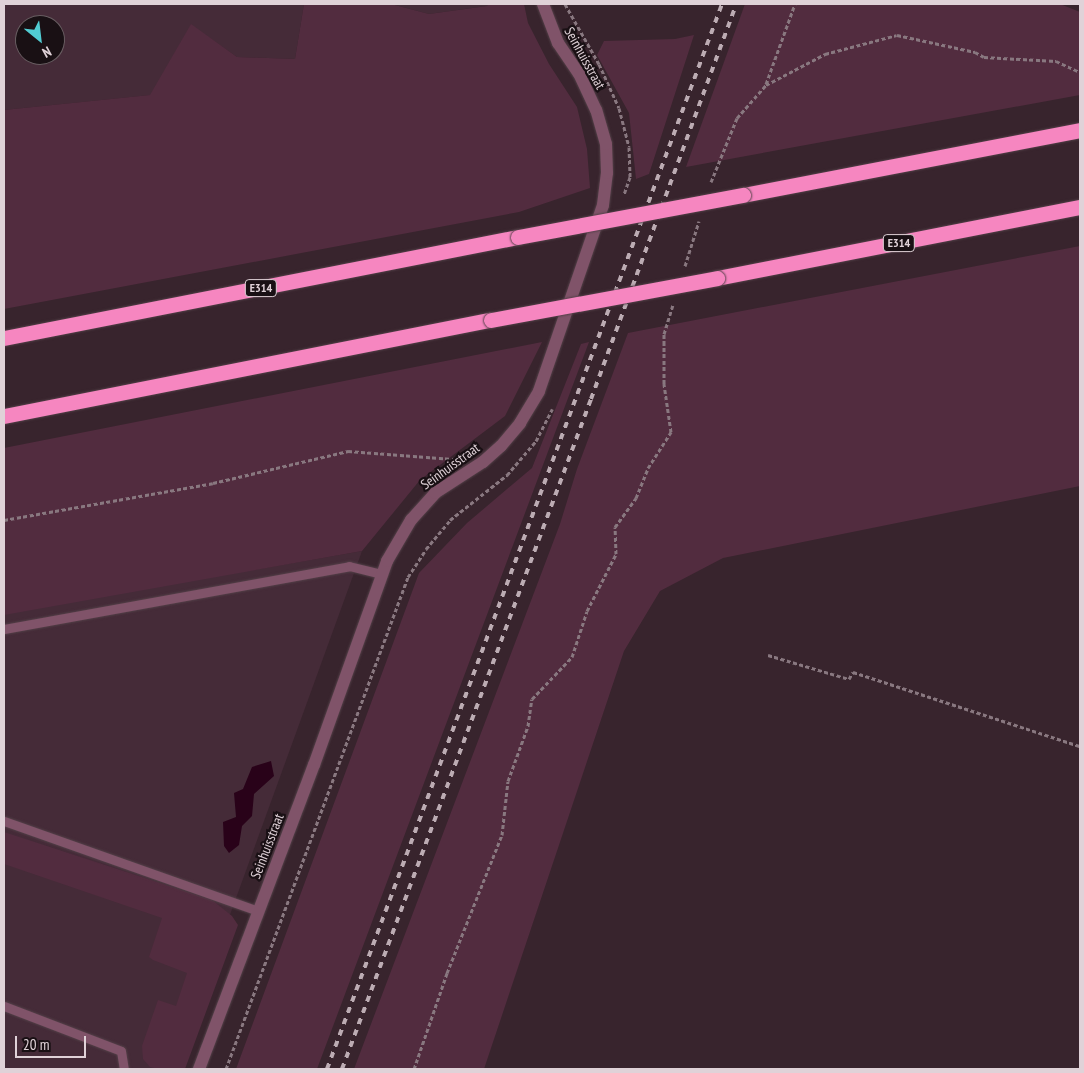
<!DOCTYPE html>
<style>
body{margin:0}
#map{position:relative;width:1084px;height:1073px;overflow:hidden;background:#38242d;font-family:"PT Sans Narrow",sans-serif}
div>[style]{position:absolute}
.built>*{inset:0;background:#452b38}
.green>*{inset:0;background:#522c3f}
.water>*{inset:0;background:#290219}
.path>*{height:3px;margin-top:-1.5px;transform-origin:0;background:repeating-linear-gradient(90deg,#897880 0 4px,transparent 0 6.5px)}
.roads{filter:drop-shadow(0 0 1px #534048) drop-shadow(0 0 1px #534048)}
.service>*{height:9px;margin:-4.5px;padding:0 4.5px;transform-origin:4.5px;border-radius:4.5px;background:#805369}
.minor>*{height:12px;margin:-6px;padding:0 6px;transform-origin:6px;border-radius:6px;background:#805369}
.motorway>*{height:15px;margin:-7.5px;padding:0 7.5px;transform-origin:7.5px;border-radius:7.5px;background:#f686c0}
.rail>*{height:4px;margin-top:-2px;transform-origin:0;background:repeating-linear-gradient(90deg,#bcacb3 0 6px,transparent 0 12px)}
.bridges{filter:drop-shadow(0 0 1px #534048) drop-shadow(0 0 1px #534048)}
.motorway-bridge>*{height:15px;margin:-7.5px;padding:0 7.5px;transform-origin:7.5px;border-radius:7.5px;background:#f686c0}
span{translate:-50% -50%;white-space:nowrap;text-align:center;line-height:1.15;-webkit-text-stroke:4.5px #191014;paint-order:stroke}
.shield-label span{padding:1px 4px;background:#191014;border:1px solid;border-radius:4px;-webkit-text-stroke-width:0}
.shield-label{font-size:12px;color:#e0d2d8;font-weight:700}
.street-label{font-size:14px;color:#e0d2d8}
.frame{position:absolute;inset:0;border:5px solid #e0d2d8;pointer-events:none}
.north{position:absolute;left:15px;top:15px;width:50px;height:50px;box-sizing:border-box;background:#191014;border:1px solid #695e62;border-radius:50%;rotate:151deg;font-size:14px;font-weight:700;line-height:20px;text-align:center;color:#e0d2d8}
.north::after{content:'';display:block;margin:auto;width:18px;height:22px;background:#51ccd2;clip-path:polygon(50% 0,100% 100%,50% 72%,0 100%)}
.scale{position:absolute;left:15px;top:1036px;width:71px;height:22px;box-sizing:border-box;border:2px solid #e0d2d8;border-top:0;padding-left:6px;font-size:15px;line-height:18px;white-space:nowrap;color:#e0d2d8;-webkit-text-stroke:4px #191014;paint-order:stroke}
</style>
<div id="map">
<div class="built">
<div style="clip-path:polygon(evenodd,4px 4px,304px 4px,295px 59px,237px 57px,191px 25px,151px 95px,4px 110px,4px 4px,25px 25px,55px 25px,55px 55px,25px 55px,25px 25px)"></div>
<div style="clip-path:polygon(391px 4px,488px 4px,487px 6px,429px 14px)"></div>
<div style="clip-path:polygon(362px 551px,174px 1069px,4px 1069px,4px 613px)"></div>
</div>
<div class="green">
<div style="clip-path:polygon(304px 4px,391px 4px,429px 14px,487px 6px,488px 4px,524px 4px,528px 23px,549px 64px,577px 107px,587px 149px,590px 188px,519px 212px,4px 309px,4px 110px,150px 95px,191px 24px,237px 57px,295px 59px)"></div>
<div style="clip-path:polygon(745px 4px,1060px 4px,1080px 12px,1080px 95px,686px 167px)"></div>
<div style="clip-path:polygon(694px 35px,649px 174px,636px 179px,629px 113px,597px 55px,604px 41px,675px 39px)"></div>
<div style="clip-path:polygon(1080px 246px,1080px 486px,723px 558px,660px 591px,624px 651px,484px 1069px,354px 1069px,560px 524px,577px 469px,628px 333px)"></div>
<div style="clip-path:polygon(542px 342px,505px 416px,420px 480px,362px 551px,4px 615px,4px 448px)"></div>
<div style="clip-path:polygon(589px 342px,317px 1069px,236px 1069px,419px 573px,467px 523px,532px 468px,581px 344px)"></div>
<div style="clip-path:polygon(4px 832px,212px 900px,232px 916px,238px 925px,185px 1069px,158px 1069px,150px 1067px,143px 1059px,142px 1046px,158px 1000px,176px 1006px,187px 973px,153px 960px,149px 957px,162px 918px,4px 864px)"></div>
</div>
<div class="water">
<div style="clip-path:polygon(271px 761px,274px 776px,254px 794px,252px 816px,242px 826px,239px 845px,229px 853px,224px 846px,223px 822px,236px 817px,234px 793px,243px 789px,252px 767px)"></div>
</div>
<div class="path">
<div style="left:565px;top:4px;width:69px;rotate:60.5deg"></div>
<div style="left:599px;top:64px;width:48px;rotate:65.6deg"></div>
<div style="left:619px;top:108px;width:40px;rotate:75.6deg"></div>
<div style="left:629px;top:147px;width:30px;rotate:88deg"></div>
<div style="left:630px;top:177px;width:18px;rotate:109deg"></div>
<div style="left:766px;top:84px;width:85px;rotate:-70.1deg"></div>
<div style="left:711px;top:182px;width:69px;rotate:-67.9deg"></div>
<div style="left:737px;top:118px;width:44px;rotate:-48.7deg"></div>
<div style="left:766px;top:85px;width:67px;rotate:-27.7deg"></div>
<div style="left:825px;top:54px;width:74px;rotate:-14.8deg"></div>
<div style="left:897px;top:35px;width:80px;rotate:12.3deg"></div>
<div style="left:975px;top:52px;width:10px;rotate:29deg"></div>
<div style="left:984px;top:57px;width:72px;rotate:3.2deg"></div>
<div style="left:1056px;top:61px;width:26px;rotate:25deg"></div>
<div style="left:685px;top:266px;width:47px;rotate:-72.7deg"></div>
<div style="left:4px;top:520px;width:212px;rotate:-10deg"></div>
<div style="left:213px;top:483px;width:139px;rotate:-13.3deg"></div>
<div style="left:348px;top:451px;width:105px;rotate:4.4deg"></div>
<div style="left:768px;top:655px;width:84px;rotate:16.5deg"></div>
<div style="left:849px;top:679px;width:8px;rotate:-60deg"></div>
<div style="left:853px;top:672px;width:239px;rotate:18.1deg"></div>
<div style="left:226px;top:1069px;width:525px;rotate:-69.7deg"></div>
<div style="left:408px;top:577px;width:33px;rotate:-57deg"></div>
<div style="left:426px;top:549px;width:38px;rotate:-50deg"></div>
<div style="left:450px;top:520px;width:73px;rotate:-38.3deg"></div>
<div style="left:507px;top:475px;width:45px;rotate:-49.5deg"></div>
<div style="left:536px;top:441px;width:36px;rotate:-63deg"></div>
<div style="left:414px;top:1069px;width:102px;rotate:-71deg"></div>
<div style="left:447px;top:973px;width:149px;rotate:-68.3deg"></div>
<div style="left:502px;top:835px;width:54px;rotate:-83.7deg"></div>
<div style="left:508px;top:781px;width:59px;rotate:-70deg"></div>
<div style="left:528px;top:726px;width:27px;rotate:-82deg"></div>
<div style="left:532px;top:699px;width:58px;rotate:-46.4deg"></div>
<div style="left:572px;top:657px;width:48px;rotate:-71.9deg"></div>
<div style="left:587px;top:611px;width:64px;rotate:-63deg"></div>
<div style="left:616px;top:554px;width:27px;rotate:-92deg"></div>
<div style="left:615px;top:527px;width:36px;rotate:-54deg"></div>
<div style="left:636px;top:498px;width:32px;rotate:-68deg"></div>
<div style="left:648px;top:468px;width:43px;rotate:-57.4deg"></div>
<div style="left:671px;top:432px;width:49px;rotate:-98.3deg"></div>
<div style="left:664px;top:384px;width:50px;rotate:-90deg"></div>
<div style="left:664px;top:334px;width:30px;rotate:-73deg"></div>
</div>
<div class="roads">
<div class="service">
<div style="left:4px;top:629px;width:351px;rotate:-10.3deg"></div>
<div style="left:349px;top:566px;width:34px;rotate:14deg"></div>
<div style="left:4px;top:821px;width:269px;rotate:19.5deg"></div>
<div style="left:4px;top:1006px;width:125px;rotate:21deg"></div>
<div style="left:121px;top:1051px;width:18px;rotate:81deg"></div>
</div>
<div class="minor">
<div style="left:199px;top:1069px;width:325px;rotate:-69.3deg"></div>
<div style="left:314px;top:765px;width:217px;rotate:-70.3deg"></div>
<div style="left:387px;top:561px;width:48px;rotate:-59.7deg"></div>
<div style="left:411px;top:520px;width:36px;rotate:-48deg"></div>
<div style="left:435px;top:493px;width:57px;rotate:-32.9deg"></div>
<div style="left:483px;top:462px;width:24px;rotate:-42deg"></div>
<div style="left:501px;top:446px;width:30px;rotate:-50deg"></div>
<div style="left:520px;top:423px;width:37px;rotate:-59deg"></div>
<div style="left:539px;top:391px;width:197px;rotate:-71deg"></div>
<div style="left:603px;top:205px;width:32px;rotate:-83deg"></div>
<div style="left:607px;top:173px;width:29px;rotate:-92deg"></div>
<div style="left:606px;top:144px;width:35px;rotate:-106deg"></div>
<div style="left:596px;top:110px;width:40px;rotate:-115deg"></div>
<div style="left:579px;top:74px;width:37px;rotate:-124deg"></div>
<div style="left:558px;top:43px;width:42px;rotate:-111deg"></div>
</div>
<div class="motorway">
<div style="left:743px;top:195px;width:343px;rotate:-10.9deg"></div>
<div style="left:717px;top:278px;width:370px;rotate:-11.1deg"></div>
<div style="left:4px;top:338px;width:524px;rotate:-11.12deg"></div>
<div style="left:4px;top:416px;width:496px;rotate:-11.2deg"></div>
</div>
</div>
<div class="rail">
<div style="left:327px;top:1069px;width:1136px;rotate:-69.65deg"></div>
<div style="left:342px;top:1069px;width:715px;rotate:-69.61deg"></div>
<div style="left:591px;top:399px;width:421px;rotate:-69.8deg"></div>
</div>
<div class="bridges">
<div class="motorway-bridge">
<div style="left:518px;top:237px;width:229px;rotate:-10.6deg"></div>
<div style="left:491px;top:320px;width:230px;rotate:-10.5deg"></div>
</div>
</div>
<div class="shield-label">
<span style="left:899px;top:243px">E314</span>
<span style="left:261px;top:288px">E314</span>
</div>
<div class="street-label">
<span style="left:585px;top:58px;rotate:61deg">Seinhuisstraat</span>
<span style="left:450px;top:466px;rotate:-36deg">Seinhuisstraat</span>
<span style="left:267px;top:846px;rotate:-69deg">Seinhuisstraat</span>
</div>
<div class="frame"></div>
<div class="north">N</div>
<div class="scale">20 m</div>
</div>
